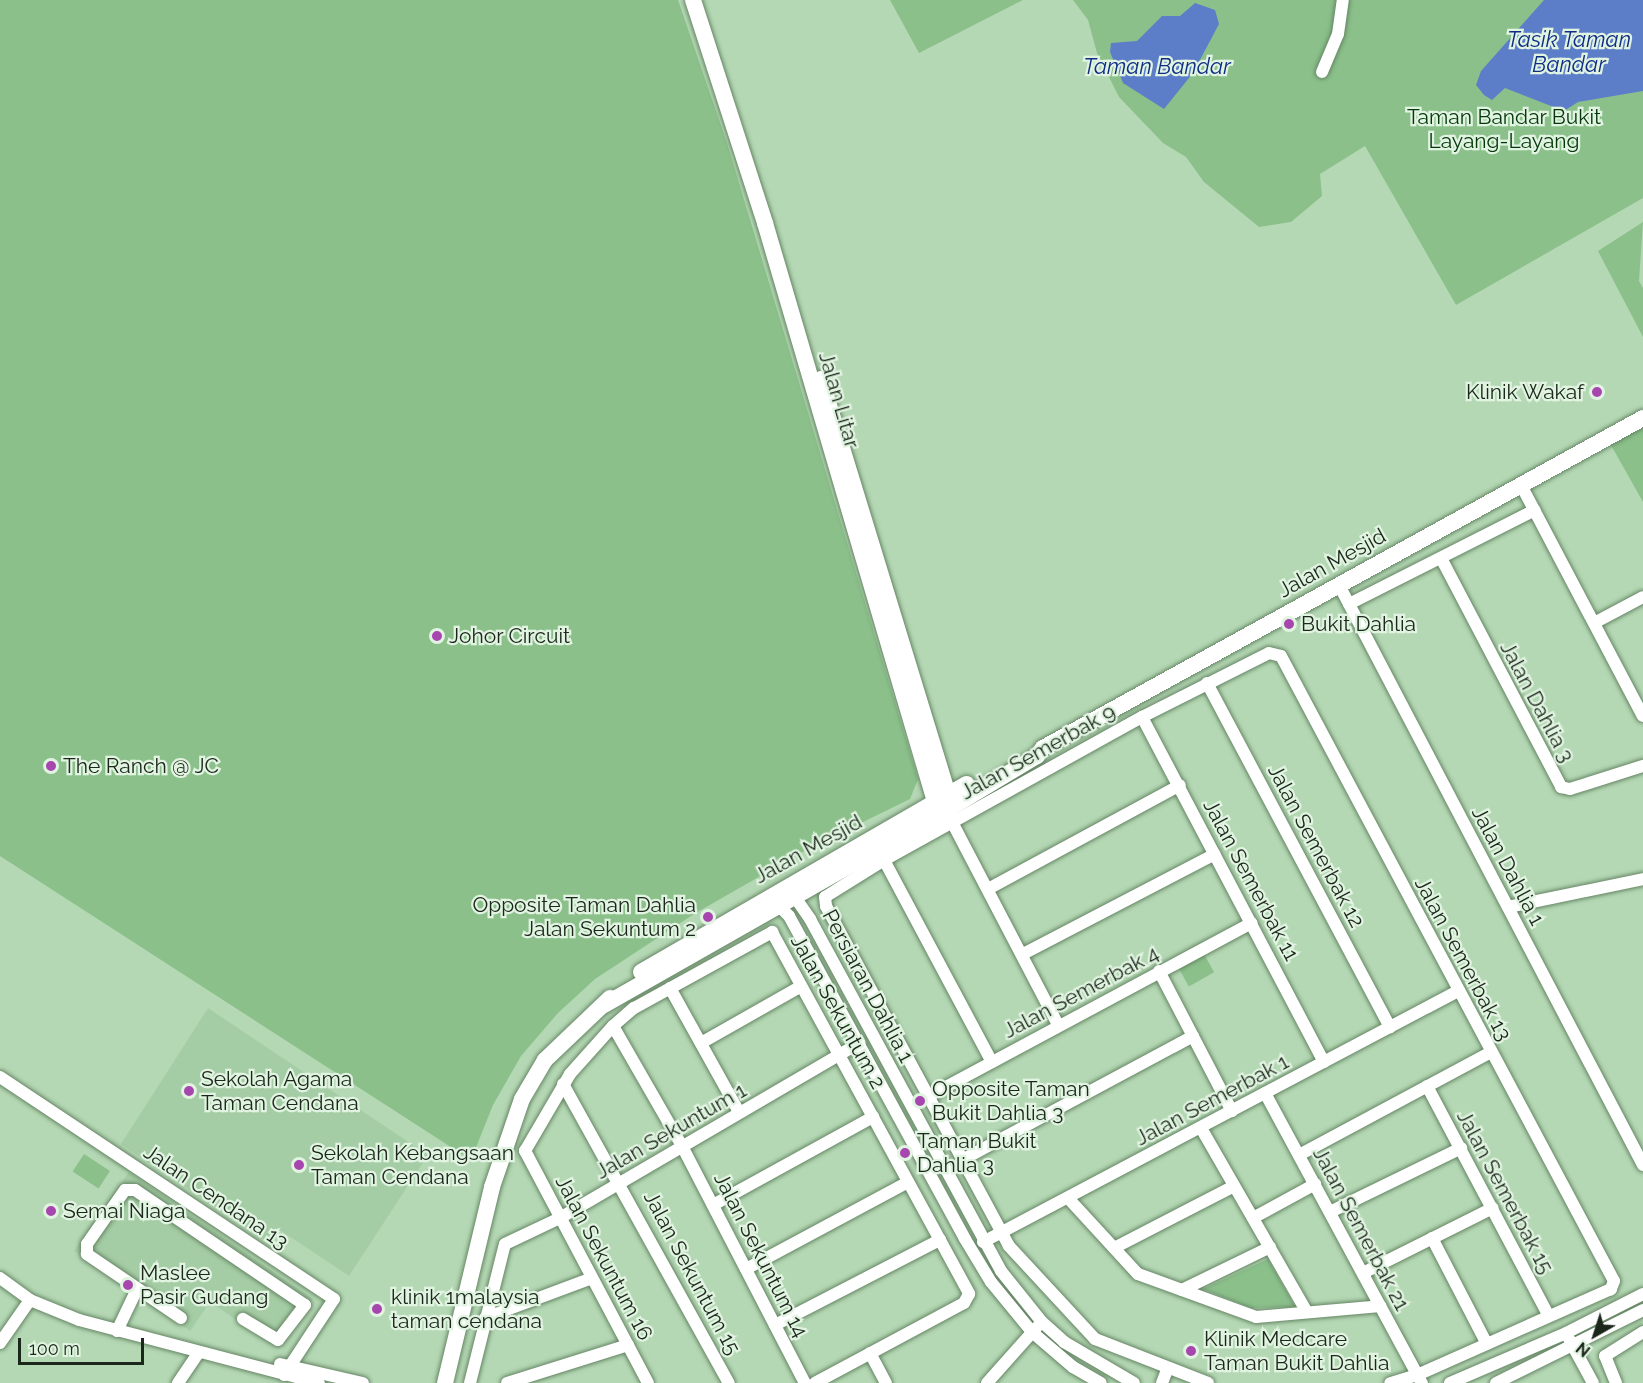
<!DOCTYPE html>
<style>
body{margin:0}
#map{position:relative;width:1643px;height:1383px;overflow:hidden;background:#b5d8b4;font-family:Raleway,sans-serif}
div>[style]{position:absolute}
.built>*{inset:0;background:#a5cda5}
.green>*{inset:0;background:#8bc08b;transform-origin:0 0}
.water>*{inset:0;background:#5c7ec9}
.roads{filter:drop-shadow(0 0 2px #668665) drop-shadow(0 0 2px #668665)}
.minor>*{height:12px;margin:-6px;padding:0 6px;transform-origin:6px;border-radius:6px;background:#fff}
.major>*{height:16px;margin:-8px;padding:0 8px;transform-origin:8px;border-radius:8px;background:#fff}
.dots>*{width:16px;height:16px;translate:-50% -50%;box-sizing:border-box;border:3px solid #e1f3e1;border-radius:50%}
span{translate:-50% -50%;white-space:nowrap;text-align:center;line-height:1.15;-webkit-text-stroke:4.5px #e1f3e1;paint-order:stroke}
.park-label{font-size:21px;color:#04380a}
.poi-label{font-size:21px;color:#1a271a}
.right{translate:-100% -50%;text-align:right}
.left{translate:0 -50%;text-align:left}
.street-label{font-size:21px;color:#1a271a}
.water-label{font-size:22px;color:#0e2d85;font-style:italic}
.north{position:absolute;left:1565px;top:1305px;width:60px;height:60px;-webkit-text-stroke:4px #e1f3e1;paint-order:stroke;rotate:219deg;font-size:16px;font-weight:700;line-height:24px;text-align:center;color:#1a271a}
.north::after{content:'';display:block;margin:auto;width:21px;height:27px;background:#1a271a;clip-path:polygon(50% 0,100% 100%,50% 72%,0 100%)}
.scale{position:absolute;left:18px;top:1338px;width:126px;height:27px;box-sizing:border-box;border:3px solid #1a271a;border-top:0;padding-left:8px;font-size:18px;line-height:21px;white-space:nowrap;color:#1a271a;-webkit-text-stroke:4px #e1f3e1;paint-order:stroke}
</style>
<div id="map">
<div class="built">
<div style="clip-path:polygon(208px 1008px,428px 1155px,349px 1276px,277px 1228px,268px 1242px,121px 1144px)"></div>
<div style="clip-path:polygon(129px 1172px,313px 1299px,279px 1349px,210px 1302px,190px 1331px,74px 1251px)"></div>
</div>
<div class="green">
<div style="clip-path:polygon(0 0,678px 0,727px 143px,918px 779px,910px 799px,808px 849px,694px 914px,595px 979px,558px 1013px,521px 1056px,493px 1105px,471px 1160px,0 856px)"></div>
<div style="clip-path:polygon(890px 0,1023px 0,919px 53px)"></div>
<div style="clip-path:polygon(1073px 0,1643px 0,1643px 198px,1456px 305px,1365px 146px,1320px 174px,1322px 196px,1291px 222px,1259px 227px,1204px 182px,1186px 157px,1163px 143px,1119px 97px,1097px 53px,1088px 20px)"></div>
<div style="clip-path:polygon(1643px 222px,1639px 281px,1643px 288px,1643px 337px,1598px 251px)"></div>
<div style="clip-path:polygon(1643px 418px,1643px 502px,1607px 438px)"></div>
<div style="left:1204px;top:954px;width:21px;height:29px;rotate:61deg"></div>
<div style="left:84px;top:1154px;width:31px;height:21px;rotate:33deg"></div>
<div style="clip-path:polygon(1268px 1259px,1295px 1307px,1251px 1308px,1203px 1289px)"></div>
</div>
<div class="water">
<div style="clip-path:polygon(1544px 0,1643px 0,1643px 91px,1578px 102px,1564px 111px,1505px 88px,1492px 100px,1484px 95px,1476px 85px,1481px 71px)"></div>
<div style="clip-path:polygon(1195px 3px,1215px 10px,1219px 24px,1193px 73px,1164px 109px,1123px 83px,1110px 52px,1111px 43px,1137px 41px,1162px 16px,1180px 16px)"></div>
</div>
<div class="roads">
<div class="minor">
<div style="left:1322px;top:72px;width:41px;rotate:-67.2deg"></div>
<div style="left:1338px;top:34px;width:34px;rotate:-82deg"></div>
<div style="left:1521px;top:485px;width:261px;rotate:62.2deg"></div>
<div style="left:1441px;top:558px;width:259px;rotate:62.3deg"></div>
<div style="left:1561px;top:787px;width:9px;rotate:13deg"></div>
<div style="left:1570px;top:789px;width:77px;rotate:-17.5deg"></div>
<div style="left:1339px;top:585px;width:655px;rotate:62.34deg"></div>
<div style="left:1349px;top:604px;width:208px;rotate:-26.8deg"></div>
<div style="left:1594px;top:623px;width:55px;rotate:-28deg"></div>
<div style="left:1207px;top:683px;width:390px;rotate:62deg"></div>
<div style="left:1142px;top:717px;width:390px;rotate:62.2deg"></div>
<div style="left:952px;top:822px;width:229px;rotate:62.4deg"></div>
<div style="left:884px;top:860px;width:229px;rotate:61.9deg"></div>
<div style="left:988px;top:889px;width:218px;rotate:-28.4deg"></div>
<div style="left:792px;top:893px;width:32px;rotate:55deg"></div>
<div style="left:810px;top:919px;width:400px;rotate:61.5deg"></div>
<div style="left:1001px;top:1271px;width:65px;rotate:51.2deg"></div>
<div style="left:1042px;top:1322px;width:30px;rotate:42deg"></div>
<div style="left:1064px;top:1342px;width:81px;rotate:30.4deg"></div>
<div style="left:1508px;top:907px;width:138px;rotate:-11.7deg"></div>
<div style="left:771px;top:908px;width:11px;rotate:5deg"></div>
<div style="left:782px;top:909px;width:10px;rotate:45deg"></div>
<div style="left:789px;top:916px;width:368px;rotate:61.4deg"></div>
<div style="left:965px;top:1239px;width:50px;rotate:58.8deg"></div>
<div style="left:991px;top:1282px;width:65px;rotate:50.6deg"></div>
<div style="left:1032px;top:1332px;width:54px;rotate:40.5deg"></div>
<div style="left:1073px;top:1367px;width:32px;rotate:30deg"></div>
<div style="left:1023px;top:954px;width:216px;rotate:-27.5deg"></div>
<div style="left:1159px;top:971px;width:158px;rotate:62.5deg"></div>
<div style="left:670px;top:988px;width:142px;rotate:60.9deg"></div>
<div style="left:613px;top:1026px;width:138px;rotate:60.1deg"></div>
<div style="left:682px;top:1146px;width:267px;rotate:62.6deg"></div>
<div style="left:701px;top:1043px;width:112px;rotate:-29.6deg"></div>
<div style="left:0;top:1077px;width:401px;rotate:33.6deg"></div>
<div style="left:334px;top:1299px;width:91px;rotate:123.3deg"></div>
<div style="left:563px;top:1084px;width:342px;rotate:61deg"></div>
<div style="left:1427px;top:1086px;width:260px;rotate:62.1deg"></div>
<div style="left:1265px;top:1093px;width:330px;rotate:61.6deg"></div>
<div style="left:929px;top:1096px;width:366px;rotate:-28.2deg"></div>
<div style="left:1201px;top:1128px;width:212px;rotate:60.1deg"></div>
<div style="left:1299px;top:1155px;width:218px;rotate:-28.2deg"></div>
<div style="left:962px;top:1160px;width:262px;rotate:-28.2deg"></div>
<div style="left:1068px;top:1198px;width:103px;rotate:47.4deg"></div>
<div style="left:1138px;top:1274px;width:126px;rotate:20deg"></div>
<div style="left:1256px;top:1317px;width:125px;rotate:-5deg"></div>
<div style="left:713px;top:1205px;width:183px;rotate:-28.8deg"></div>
<div style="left:1330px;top:1212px;width:146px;rotate:-26deg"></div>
<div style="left:1253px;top:1218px;width:71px;rotate:-28.7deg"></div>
<div style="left:1432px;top:1238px;width:119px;rotate:62.6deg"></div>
<div style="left:983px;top:1242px;width:537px;rotate:-27.85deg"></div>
<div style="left:1114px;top:1248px;width:135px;rotate:-27.3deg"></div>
<div style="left:746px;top:1269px;width:184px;rotate:-28.2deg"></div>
<div style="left:1363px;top:1273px;width:145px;rotate:-26.6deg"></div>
<div style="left:0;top:1278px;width:37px;rotate:36deg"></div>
<div style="left:30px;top:1300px;width:53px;rotate:22.2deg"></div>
<div style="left:79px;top:1320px;width:248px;rotate:14.7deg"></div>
<div style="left:1182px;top:1290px;width:98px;rotate:-26deg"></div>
<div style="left:181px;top:1318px;width:114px;rotate:-145.8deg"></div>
<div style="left:87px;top:1254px;width:10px;rotate:-90deg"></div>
<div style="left:87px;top:1244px;width:66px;rotate:-54.9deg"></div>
<div style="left:125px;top:1190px;width:10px"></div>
<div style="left:135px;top:1190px;width:205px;rotate:34.1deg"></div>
<div style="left:305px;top:1305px;width:44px;rotate:127.6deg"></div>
<div style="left:278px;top:1340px;width:41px;rotate:-149deg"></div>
<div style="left:485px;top:1318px;width:114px;rotate:-20.5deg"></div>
<div style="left:775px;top:1325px;width:186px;rotate:-27.3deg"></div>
<div style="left:117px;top:1331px;width:47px;rotate:-64.5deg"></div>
<div style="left:1569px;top:1339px;width:50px;rotate:61.4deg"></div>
<div style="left:0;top:1343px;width:52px;rotate:-55.1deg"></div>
<div style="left:870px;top:1353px;width:34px;rotate:62deg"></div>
<div style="left:280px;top:1364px;width:85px;rotate:12.9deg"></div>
<div style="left:178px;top:1383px;width:37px;rotate:-56deg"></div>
<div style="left:470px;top:1383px;width:143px;rotate:-75.9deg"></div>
<div style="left:505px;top:1244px;width:61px;rotate:-25.3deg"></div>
<div style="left:560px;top:1218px;width:347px;rotate:-30.3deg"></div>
<div style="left:507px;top:1383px;width:127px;rotate:-17.4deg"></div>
<div style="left:648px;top:1383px;width:263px;rotate:-117.9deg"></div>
<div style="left:525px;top:1151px;width:89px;rotate:-59.7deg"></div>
<div style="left:570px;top:1074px;width:64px;rotate:-48.1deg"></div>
<div style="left:613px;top:1026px;width:28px;rotate:-41deg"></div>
<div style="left:634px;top:1008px;width:158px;rotate:-28.8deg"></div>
<div style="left:772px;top:932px;width:412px;rotate:61.4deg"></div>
<div style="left:969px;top:1294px;width:10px;rotate:119deg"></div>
<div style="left:964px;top:1303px;width:169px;rotate:151.8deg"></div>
<div style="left:987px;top:1383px;width:74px;rotate:-48.3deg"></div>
<div style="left:1162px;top:1383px;width:14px;rotate:-69deg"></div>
<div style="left:1208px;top:1383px;width:121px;rotate:-158.7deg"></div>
<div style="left:1095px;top:1339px;width:127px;rotate:-132.8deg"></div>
<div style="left:1009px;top:1246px;width:386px;rotate:-118.3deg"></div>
<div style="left:826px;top:906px;width:9px;rotate:-96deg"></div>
<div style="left:825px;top:897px;width:70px;rotate:-32.1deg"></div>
<div style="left:884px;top:860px;width:295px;rotate:-29deg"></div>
<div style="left:1142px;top:717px;width:142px;rotate:-26.7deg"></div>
<div style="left:1269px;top:653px;width:12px;rotate:14deg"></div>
<div style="left:1281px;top:656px;width:708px;rotate:61.95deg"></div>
<div style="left:1614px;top:1281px;width:9px;rotate:111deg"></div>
<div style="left:1611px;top:1289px;width:212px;rotate:156.1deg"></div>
<div style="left:1417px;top:1375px;width:28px;rotate:163deg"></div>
<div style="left:1450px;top:1383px;width:126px;rotate:-23.3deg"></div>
<div style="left:1566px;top:1333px;width:86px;rotate:-26.9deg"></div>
<div style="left:1496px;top:1383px;width:164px;rotate:-26.4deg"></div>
<div style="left:1616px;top:1383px;width:29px;rotate:-112deg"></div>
<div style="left:1605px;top:1356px;width:45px;rotate:-32.3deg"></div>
</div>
<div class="major">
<div style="left:693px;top:0;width:234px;rotate:72.1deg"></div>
<div style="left:765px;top:223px;width:614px;rotate:73.63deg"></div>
<div style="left:821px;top:379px;width:445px;rotate:73deg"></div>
<div style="left:641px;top:972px;width:376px;rotate:-30deg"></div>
<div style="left:604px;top:1005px;width:400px;rotate:-29.6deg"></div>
<div style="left:952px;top:807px;width:99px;rotate:-31deg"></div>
<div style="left:1037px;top:756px;width:10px;rotate:-53deg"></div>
<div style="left:1043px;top:748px;width:685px;rotate:-28.81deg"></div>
<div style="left:445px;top:1383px;width:202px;rotate:-76.5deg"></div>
<div style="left:492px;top:1187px;width:93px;rotate:-71.2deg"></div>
<div style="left:522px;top:1099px;width:45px;rotate:-59.5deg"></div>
<div style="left:545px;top:1060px;width:90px;rotate:-43.6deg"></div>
</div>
</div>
<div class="dots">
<div style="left:1597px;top:392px;background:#a646ae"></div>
<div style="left:1289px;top:624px;background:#a646ae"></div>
<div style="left:437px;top:636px;background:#a646ae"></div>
<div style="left:51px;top:766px;background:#a646ae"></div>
<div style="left:708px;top:917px;background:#a646ae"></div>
<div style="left:189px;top:1091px;background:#a646ae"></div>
<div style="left:920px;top:1101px;background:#a646ae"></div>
<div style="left:905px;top:1153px;background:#a646ae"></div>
<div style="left:299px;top:1165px;background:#a646ae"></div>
<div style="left:51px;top:1211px;background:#a646ae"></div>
<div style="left:128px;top:1285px;background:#a646ae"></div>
<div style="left:377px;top:1309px;background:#a646ae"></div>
<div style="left:1191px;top:1351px;background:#a646ae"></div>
</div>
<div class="park-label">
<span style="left:1504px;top:129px">Taman Bandar Bukit<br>Layang-Layang</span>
</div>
<div class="poi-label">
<span class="right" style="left:1584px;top:392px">Klinik Wakaf</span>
<span class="left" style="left:1301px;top:624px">Bukit Dahlia</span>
<span class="left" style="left:449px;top:636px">Johor Circuit</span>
<span class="left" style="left:63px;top:766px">The Ranch @ JC</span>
<span class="right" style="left:696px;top:917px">Opposite Taman Dahlia<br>Jalan Sekuntum 2</span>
<span class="left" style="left:201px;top:1091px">Sekolah Agama<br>Taman Cendana</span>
<span class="left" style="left:932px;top:1101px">Opposite Taman<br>Bukit Dahlia 3</span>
<span class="left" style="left:917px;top:1153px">Taman Bukit<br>Dahlia 3</span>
<span class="left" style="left:311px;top:1165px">Sekolah Kebangsaan<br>Taman Cendana</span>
<span class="left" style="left:63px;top:1211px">Semai Niaga</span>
<span class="left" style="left:140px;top:1285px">Maslee<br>Pasir Gudang</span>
<span class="left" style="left:391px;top:1309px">klinik 1malaysia<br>taman cendana</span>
<span class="left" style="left:1204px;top:1351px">Klinik Medcare<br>Taman Bukit Dahlia</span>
</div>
<div class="street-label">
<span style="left:839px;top:400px;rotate:74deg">Jalan Litar</span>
<span style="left:1332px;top:563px;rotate:-29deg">Jalan Mesjid</span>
<span style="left:1537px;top:702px;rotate:62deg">Jalan Dahlia 3</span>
<span style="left:1038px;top:752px;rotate:-29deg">Jalan Semerbak 9</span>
<span style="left:1316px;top:846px;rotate:62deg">Jalan Semerbak 12</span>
<span style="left:808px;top:849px;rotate:-29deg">Jalan Mesjid</span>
<span style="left:1508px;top:866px;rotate:62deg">Jalan Dahlia 1</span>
<span style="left:1251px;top:880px;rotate:62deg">Jalan Semerbak 11</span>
<span style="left:1463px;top:959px;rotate:62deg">Jalan Semerbak 13</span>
<span style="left:868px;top:986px;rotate:62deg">Persiaran Dahlia 1</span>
<span style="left:1081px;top:992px;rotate:-28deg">Jalan Semerbak 4</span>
<span style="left:838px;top:1012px;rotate:61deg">Jalan Sekuntum 2</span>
<span style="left:1212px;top:1100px;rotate:-28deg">Jalan Semerbak 1</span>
<span style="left:671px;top:1131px;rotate:-30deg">Jalan Sekuntum 1</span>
<span style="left:1505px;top:1192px;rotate:62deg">Jalan Semerbak 15</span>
<span style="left:216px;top:1197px;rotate:34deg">Jalan Cendana 13</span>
<span style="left:1361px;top:1229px;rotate:62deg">Jalan Semerbak 21</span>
<span style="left:761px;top:1255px;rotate:63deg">Jalan Sekuntum 14</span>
<span style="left:604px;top:1258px;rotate:62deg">Jalan Sekuntum 16</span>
<span style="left:692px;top:1273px;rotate:62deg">Jalan Sekuntum 15</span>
</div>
<div class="water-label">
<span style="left:1569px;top:52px">Tasik Taman<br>Bandar</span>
<span style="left:1157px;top:67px">Taman Bandar</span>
</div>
<div class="north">N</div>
<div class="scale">100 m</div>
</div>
